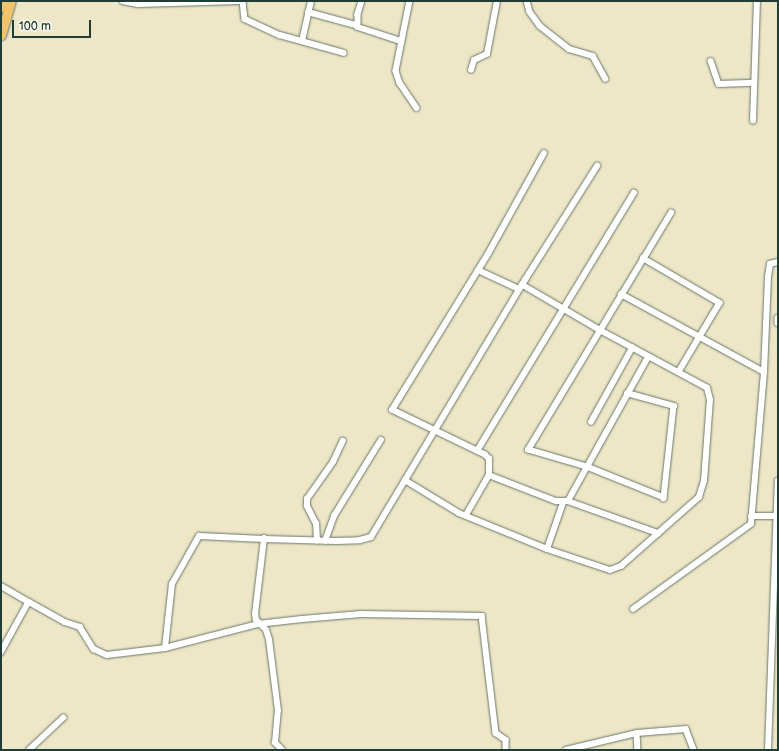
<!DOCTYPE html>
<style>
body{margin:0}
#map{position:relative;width:779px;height:751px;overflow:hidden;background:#ede6c7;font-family:"Balsamiq Sans",sans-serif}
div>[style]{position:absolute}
.roads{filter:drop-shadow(0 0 1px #677867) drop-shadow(0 0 1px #677867)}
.street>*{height:5.5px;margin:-2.75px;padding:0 2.75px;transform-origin:2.75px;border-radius:2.75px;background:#fff}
.primary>*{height:9px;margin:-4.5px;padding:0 4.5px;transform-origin:4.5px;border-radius:4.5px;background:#f1c36a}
span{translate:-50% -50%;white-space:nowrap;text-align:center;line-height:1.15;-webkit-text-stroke:3.5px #fbf7ec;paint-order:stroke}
.frame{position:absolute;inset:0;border:2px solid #1f3d34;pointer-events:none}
.scale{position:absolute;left:12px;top:20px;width:79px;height:18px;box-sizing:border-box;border:2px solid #1f3d34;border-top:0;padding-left:5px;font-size:12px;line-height:14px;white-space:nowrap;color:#1f3d34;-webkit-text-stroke:3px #fbf7ec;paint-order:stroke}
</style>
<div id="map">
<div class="roads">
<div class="street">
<div style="left:123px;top:1px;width:15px;rotate:11deg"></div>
<div style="left:138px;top:4px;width:101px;rotate:-1.7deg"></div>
<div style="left:243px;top:1px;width:18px;rotate:84deg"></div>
<div style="left:245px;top:19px;width:38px;rotate:25deg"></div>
<div style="left:280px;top:35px;width:66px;rotate:15.7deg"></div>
<div style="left:362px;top:1px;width:14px;rotate:107deg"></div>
<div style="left:358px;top:14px;width:13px;rotate:90deg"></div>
<div style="left:358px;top:27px;width:45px;rotate:18deg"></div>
<div style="left:410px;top:1px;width:71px;rotate:101.3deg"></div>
<div style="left:396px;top:71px;width:13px;rotate:72deg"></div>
<div style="left:400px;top:83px;width:30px;rotate:56deg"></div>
<div style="left:527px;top:1px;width:11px;rotate:75deg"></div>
<div style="left:530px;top:12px;width:17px;rotate:54deg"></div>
<div style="left:540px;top:26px;width:37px;rotate:38deg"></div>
<div style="left:569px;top:49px;width:25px;rotate:16deg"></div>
<div style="left:593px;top:56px;width:26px;rotate:61deg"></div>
<div style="left:308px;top:12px;width:50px;rotate:15.2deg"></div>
<div style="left:302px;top:41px;width:41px;rotate:-77.3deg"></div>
<div style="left:711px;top:61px;width:24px;rotate:71deg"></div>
<div style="left:719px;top:84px;width:35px;rotate:-2deg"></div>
<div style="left:471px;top:70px;width:10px;rotate:-73deg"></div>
<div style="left:474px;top:60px;width:14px;rotate:-25deg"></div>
<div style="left:487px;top:54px;width:54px;rotate:-79.3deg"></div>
<div style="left:753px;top:121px;width:120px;rotate:-88.1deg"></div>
<div style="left:643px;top:258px;width:89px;rotate:30.3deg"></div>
<div style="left:720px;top:303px;width:80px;rotate:120.7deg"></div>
<div style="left:478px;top:270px;width:45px;rotate:24.9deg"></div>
<div style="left:621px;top:294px;width:163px;rotate:28.6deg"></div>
<div style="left:778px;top:318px;width:5px;rotate:90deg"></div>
<div style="left:627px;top:393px;width:49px;rotate:15.5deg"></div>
<div style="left:674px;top:406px;width:93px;rotate:96.2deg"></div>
<div style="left:664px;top:498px;width:83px;rotate:-158.1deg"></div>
<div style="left:587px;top:467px;width:61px;rotate:-163.9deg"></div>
<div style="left:528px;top:450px;width:277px;rotate:-58.9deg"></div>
<div style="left:591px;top:422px;width:85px;rotate:-61deg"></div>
<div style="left:477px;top:451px;width:302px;rotate:-58.7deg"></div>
<div style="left:489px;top:475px;width:72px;rotate:21.2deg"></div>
<div style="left:556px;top:501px;width:12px"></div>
<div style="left:568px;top:501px;width:165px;rotate:-60.9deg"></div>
<div style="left:405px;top:480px;width:63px;rotate:31.4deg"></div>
<div style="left:459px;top:513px;width:95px;rotate:22.2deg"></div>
<div style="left:547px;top:549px;width:66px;rotate:18.4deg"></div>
<div style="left:610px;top:570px;width:12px;rotate:-20deg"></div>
<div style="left:621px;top:566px;width:104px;rotate:-41.5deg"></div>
<div style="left:699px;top:497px;width:17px;rotate:-73deg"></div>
<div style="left:704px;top:481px;width:81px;rotate:-85.8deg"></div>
<div style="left:710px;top:400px;width:12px;rotate:-104deg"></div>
<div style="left:707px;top:388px;width:123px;rotate:-151.8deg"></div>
<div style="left:599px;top:330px;width:89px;rotate:-149.7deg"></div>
<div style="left:568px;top:501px;width:96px;rotate:19.6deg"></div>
<div style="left:466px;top:515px;width:46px;rotate:-60.1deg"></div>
<div style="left:489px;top:475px;width:16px;rotate:-90deg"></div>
<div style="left:489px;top:459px;width:6px;rotate:-135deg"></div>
<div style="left:485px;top:455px;width:103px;rotate:-154.2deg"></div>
<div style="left:392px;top:410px;width:183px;rotate:-58.4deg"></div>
<div style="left:488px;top:254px;width:115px;rotate:-61deg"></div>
<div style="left:751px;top:516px;width:24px"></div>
<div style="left:317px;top:541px;width:17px;rotate:-93deg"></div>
<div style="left:316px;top:524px;width:20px;rotate:-117deg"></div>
<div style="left:307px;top:506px;width:7px;rotate:-90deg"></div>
<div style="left:307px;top:499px;width:45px;rotate:-54.9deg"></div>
<div style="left:333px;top:462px;width:23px;rotate:-65deg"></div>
<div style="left:325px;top:541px;width:27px;rotate:-70deg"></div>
<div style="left:334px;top:516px;width:89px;rotate:-58.3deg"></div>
<div style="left:547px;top:549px;width:49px;rotate:-70.8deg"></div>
<div style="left:1px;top:586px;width:32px;rotate:30deg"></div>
<div style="left:29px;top:602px;width:58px;rotate:118.8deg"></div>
<div style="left:29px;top:602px;width:41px;rotate:29.1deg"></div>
<div style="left:65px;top:622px;width:16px;rotate:18deg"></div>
<div style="left:80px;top:627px;width:26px;rotate:58deg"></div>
<div style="left:94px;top:649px;width:14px;rotate:25deg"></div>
<div style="left:107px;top:655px;width:58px;rotate:-6.9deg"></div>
<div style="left:165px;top:648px;width:96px;rotate:-14.5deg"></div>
<div style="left:258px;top:624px;width:44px;rotate:-6.5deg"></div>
<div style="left:302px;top:619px;width:59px;rotate:-4.8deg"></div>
<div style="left:361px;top:614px;width:121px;rotate:0.9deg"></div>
<div style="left:482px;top:616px;width:118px;rotate:83.2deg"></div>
<div style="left:496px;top:733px;width:12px;rotate:35deg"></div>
<div style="left:506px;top:740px;width:10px;rotate:90deg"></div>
<div style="left:633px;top:609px;width:145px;rotate:-35.8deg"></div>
<div style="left:751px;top:524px;width:153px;rotate:-85.1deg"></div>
<div style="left:764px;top:372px;width:95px;rotate:-87.6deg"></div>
<div style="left:768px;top:277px;width:13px;rotate:-81deg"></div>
<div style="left:770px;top:264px;width:8px;rotate:-14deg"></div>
<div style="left:165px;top:648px;width:64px;rotate:-83.8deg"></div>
<div style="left:172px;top:584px;width:55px;rotate:-60.6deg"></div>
<div style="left:199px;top:536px;width:65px;rotate:2.6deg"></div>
<div style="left:637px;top:733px;width:17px;rotate:87deg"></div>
<div style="left:29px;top:750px;width:47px;rotate:-43.3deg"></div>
<div style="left:282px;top:750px;width:10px;rotate:-135deg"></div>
<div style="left:275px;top:743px;width:32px;rotate:-85deg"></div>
<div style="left:278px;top:711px;width:72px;rotate:-97.2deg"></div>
<div style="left:269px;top:640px;width:10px;rotate:-107deg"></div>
<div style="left:266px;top:630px;width:14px;rotate:-135deg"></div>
<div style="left:256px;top:620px;width:6px;rotate:-99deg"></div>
<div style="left:255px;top:614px;width:76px;rotate:-83.2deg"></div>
<div style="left:264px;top:539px;width:72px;rotate:1.6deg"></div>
<div style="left:336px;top:541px;width:24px;rotate:-2deg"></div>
<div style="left:360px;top:540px;width:11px;rotate:-15deg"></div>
<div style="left:371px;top:537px;width:300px;rotate:-59.1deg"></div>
<div style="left:525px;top:280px;width:135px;rotate:-57.7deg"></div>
<div style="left:566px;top:750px;width:73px;rotate:-13.5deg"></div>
<div style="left:637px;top:733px;width:49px;rotate:-4.7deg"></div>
<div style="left:686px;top:729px;width:22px;rotate:69deg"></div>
<div style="left:768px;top:750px;width:269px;rotate:-87.9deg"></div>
</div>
<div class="primary">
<div style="left:1px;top:7px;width:6px;rotate:-72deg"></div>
<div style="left:1px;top:35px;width:35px;rotate:-74deg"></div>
</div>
</div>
<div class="frame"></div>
<div class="scale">100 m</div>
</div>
